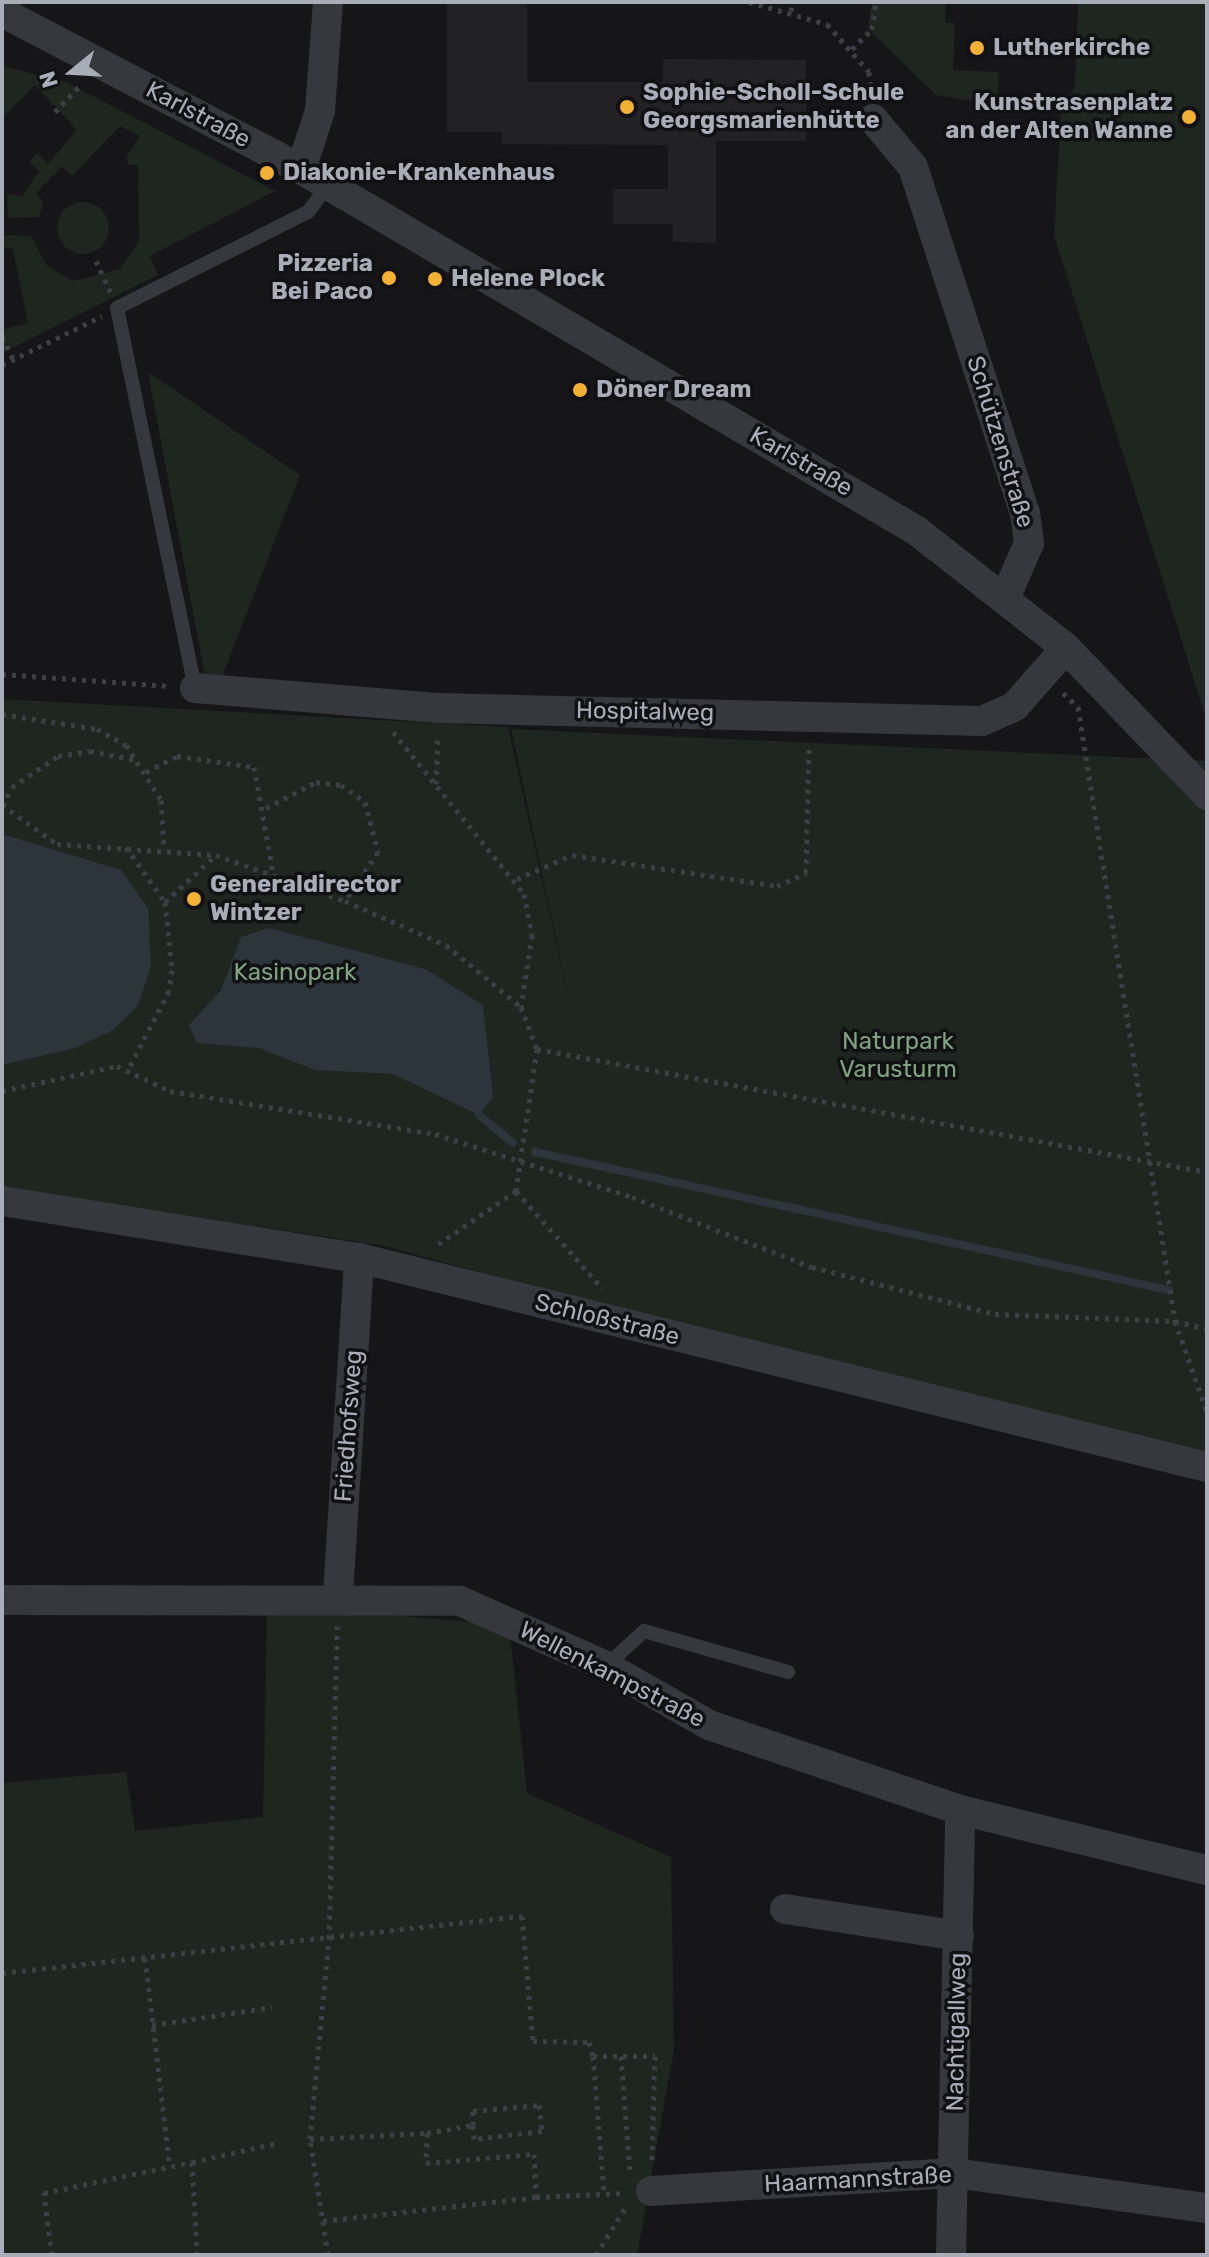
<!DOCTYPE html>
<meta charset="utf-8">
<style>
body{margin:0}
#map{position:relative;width:1209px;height:2257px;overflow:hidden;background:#161618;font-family:Rubik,sans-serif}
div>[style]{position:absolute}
.built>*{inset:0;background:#222225}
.green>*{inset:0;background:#1e261f}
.round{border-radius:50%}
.water>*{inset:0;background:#2c353c}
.stream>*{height:8px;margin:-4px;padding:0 4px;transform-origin:4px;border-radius:4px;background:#2c353c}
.path>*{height:5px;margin-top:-2.5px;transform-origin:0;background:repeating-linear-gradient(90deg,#3d3f44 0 4px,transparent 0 10px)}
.lane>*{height:14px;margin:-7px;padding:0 7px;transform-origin:7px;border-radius:7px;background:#37383d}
.street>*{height:30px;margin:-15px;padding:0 15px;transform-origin:15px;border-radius:15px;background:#37383d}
.dots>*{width:22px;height:22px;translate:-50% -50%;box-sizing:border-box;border:4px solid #111113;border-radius:50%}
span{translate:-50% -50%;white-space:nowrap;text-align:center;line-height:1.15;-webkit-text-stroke:7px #111113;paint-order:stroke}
.poi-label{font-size:24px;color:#a8adb8;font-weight:700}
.left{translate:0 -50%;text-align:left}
.right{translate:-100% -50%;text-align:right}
.street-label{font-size:24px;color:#a8adb8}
.park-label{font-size:24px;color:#7fa381}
.frame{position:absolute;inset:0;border:4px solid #a8adb8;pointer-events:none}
.north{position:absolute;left:32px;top:32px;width:80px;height:80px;-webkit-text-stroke:6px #111113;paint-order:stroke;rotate:252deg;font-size:22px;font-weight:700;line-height:32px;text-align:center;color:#a8adb8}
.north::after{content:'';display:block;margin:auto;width:28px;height:36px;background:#a8adb8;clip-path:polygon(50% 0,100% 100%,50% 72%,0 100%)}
</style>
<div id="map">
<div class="built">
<div style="clip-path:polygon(447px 2px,527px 2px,527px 82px,663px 82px,663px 59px,806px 60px,806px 141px,716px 141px,716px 243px,673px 242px,673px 224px,613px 224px,613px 189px,668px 189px,668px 145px,502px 144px,502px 132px,447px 132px)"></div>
</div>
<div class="green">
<div style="clip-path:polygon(872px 2px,946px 2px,945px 23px,955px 23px,953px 70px,999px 72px,997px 105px,936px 95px,868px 29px)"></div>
<div style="clip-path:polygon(1078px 2px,1207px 2px,1207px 721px,1054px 235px,1061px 110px,1075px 86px)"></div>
<div style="clip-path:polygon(2px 66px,66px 82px,275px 191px,150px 256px,158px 275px,2px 353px,2px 330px,28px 323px,13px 249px,3px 247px,2px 235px,31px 236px,47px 266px,73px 281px,120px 269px,139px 241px,138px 165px,129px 165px,126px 157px,140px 136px,120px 126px,72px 176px,62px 167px,36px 193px,43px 202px,39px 217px,8px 218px,7px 194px,22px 196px,39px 171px,29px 162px,37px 153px,48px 164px,77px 130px,35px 85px,2px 119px)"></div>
<div class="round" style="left:57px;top:202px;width:52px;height:52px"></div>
<div style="clip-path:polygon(148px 372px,300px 475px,222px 677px,205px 676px)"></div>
<div style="clip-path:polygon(2px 699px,508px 727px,576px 1032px,511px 729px,1207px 761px,1207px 1453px,638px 1316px,385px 1246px,2px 1187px)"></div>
<div style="clip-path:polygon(267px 1605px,509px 1625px,527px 1793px,671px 1857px,674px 2049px,637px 2255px,2px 2255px,2px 1783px,126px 1772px,135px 1831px,263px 1817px)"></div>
</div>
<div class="water">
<div style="clip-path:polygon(2px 834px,121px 870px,148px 908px,151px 966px,138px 1005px,113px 1030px,75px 1048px,2px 1065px)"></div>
<div style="clip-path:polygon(269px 928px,425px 969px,483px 1005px,493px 1097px,479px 1115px,393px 1074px,315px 1070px,259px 1048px,197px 1043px,189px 1025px,221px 990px,241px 937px)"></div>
</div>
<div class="stream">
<div style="left:479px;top:1115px;width:44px;rotate:39.5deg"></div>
<div style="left:535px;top:1152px;width:649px;rotate:12.28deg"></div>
</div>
<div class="path">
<div style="left:749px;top:2px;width:81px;rotate:15.8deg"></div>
<div style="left:827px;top:24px;width:64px;rotate:48.8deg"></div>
<div style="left:869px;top:72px;width:21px;rotate:85deg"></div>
<div style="left:791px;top:11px;width:9px;rotate:-77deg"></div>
<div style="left:852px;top:49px;width:28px;rotate:-45deg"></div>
<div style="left:872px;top:29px;width:27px;rotate:-82deg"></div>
<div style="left:55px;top:112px;width:38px;rotate:-47deg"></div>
<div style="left:96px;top:261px;width:35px;rotate:65deg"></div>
<div style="left:2px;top:337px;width:25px;rotate:63deg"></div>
<div style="left:2px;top:365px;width:111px;rotate:-26.1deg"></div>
<div style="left:2px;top:674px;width:167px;rotate:4.1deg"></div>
<div style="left:1063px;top:693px;width:21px;rotate:43deg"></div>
<div style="left:1078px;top:707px;width:622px;rotate:81.02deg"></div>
<div style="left:1175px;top:1321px;width:96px;rotate:70.6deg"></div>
<div style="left:2px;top:714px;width:96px;rotate:9deg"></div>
<div style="left:97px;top:729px;width:33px;rotate:29deg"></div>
<div style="left:126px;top:745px;width:65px;rotate:57.5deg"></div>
<div style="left:161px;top:800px;width:50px;rotate:86.6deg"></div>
<div style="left:393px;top:732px;width:208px;rotate:51deg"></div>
<div style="left:524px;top:894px;width:42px;rotate:79deg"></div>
<div style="left:532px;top:935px;width:73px;rotate:98.7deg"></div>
<div style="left:146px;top:772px;width:35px;rotate:-27deg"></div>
<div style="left:177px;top:756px;width:78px;rotate:8.1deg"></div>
<div style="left:254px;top:767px;width:108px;rotate:79.8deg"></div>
<div style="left:436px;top:784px;width:50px;rotate:-87.7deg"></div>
<div style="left:2px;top:805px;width:67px;rotate:35.3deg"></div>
<div style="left:57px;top:844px;width:159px;rotate:4deg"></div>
<div style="left:216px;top:855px;width:137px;rotate:19.6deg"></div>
<div style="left:345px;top:901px;width:110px;rotate:23.5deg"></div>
<div style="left:446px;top:945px;width:97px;rotate:39.6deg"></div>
<div style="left:521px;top:1007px;width:45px;rotate:69.1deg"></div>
<div style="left:537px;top:1049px;width:144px;rotate:98.4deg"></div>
<div style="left:516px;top:1191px;width:99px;rotate:145.7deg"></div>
<div style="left:3px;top:806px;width:21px;rotate:-65deg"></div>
<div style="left:12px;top:787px;width:55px;rotate:-34deg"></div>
<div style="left:58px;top:756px;width:32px;rotate:-9deg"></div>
<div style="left:90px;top:751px;width:47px;rotate:11.1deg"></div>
<div style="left:266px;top:808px;width:56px;rotate:-27.5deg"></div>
<div style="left:316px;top:782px;width:25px;rotate:7deg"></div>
<div style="left:341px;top:785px;width:29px;rotate:35deg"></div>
<div style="left:365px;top:802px;width:52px;rotate:75.4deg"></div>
<div style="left:378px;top:852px;width:59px;rotate:124deg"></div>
<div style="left:126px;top:847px;width:67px;rotate:54.7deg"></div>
<div style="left:165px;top:902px;width:68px;rotate:84.1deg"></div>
<div style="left:172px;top:970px;width:21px;rotate:98deg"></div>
<div style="left:169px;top:991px;width:89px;rotate:117.4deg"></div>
<div style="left:517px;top:879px;width:60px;rotate:-23.6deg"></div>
<div style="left:572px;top:855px;width:207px;rotate:8.6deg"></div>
<div style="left:777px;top:886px;width:32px;rotate:-24deg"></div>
<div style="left:806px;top:873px;width:129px;rotate:-88.7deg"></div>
<div style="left:165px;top:902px;width:69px;rotate:-42.7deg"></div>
<div style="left:537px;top:1049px;width:681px;rotate:10.4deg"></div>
<div style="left:2px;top:1091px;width:118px;rotate:-12.3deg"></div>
<div style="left:117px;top:1066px;width:59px;rotate:25.3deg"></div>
<div style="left:170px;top:1091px;width:268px;rotate:9.2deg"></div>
<div style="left:435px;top:1134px;width:207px;rotate:17.7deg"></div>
<div style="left:632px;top:1197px;width:193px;rotate:21.3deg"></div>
<div style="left:812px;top:1267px;width:189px;rotate:14.4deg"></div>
<div style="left:995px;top:1314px;width:180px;rotate:2.2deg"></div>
<div style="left:1175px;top:1321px;width:33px;rotate:14deg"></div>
<div style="left:516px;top:1191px;width:131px;rotate:48.4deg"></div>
<div style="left:145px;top:1958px;width:210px;rotate:83.2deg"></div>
<div style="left:2px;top:1973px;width:523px;rotate:-6.26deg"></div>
<div style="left:522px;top:1916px;width:125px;rotate:85deg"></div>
<div style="left:533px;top:2041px;width:56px;rotate:1deg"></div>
<div style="left:589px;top:2042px;width:15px;rotate:74deg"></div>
<div style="left:593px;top:2056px;width:62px"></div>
<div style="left:655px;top:2056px;width:107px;rotate:91.6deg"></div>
<div style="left:152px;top:2025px;width:121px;rotate:-8.5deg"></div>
<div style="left:593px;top:2056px;width:138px;rotate:85.4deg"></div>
<div style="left:621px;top:2056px;width:116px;rotate:85.6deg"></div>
<div style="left:427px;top:2133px;width:30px;rotate:92deg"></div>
<div style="left:426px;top:2163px;width:108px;rotate:-4.8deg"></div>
<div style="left:534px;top:2154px;width:43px;rotate:87.3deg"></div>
<div style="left:536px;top:2197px;width:89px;rotate:-2.6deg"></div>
<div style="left:310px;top:2139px;width:117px;rotate:-2.9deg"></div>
<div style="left:427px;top:2133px;width:47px;rotate:-9.9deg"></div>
<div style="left:473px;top:2125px;width:14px;rotate:-90deg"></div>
<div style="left:473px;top:2111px;width:66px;rotate:-5.2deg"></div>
<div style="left:539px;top:2105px;width:26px;rotate:83deg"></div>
<div style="left:542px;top:2131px;width:68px;rotate:173.3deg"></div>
<div style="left:474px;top:2139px;width:14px;rotate:-94deg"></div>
<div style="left:192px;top:2162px;width:88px;rotate:-12.5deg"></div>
<div style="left:323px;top:2221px;width:214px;rotate:-6.4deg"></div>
<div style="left:52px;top:2255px;width:63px;rotate:-97.4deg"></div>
<div style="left:44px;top:2193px;width:151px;rotate:-11.8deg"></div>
<div style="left:192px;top:2162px;width:93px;rotate:86.9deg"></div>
<div style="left:328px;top:2255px;width:117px;rotate:-98.8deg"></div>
<div style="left:310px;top:2139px;width:201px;rotate:-84.6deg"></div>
<div style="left:329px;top:1939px;width:313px;rotate:-88.5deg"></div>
<div style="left:596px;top:2255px;width:59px;rotate:-58.2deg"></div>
</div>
<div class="lane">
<div style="left:195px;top:688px;width:388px;rotate:-101.6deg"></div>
<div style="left:117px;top:308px;width:214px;rotate:-26.7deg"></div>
<div style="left:308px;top:212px;width:34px;rotate:-53deg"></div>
<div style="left:606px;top:1666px;width:52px;rotate:-42.6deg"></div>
<div style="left:644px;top:1631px;width:150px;rotate:15.9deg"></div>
</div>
<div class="street">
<div style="left:2px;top:12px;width:338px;rotate:27.7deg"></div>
<div style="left:301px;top:169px;width:714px;rotate:30.44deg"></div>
<div style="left:917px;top:531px;width:189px;rotate:38.1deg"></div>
<div style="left:1066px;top:648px;width:204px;rotate:46.2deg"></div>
<div style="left:873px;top:119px;width:62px;rotate:50.2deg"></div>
<div style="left:913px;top:167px;width:364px;rotate:72.1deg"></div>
<div style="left:1025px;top:513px;width:30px;rotate:82deg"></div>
<div style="left:1029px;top:543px;width:58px;rotate:113.5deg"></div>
<div style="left:301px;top:169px;width:61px;rotate:-71.9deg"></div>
<div style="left:320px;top:111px;width:109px;rotate:-85.8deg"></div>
<div style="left:195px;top:688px;width:245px;rotate:4.7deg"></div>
<div style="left:439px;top:708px;width:543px;rotate:1.37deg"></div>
<div style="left:982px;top:721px;width:36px;rotate:-24deg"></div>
<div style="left:1015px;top:706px;width:77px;rotate:-48.7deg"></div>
<div style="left:2px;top:1201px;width:362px;rotate:9.1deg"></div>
<div style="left:359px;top:1258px;width:873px;rotate:13.85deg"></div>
<div style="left:338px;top:1595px;width:338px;rotate:-86.4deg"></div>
<div style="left:2px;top:1600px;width:458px;rotate:0.1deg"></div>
<div style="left:460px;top:1601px;width:160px;rotate:24deg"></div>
<div style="left:606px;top:1666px;width:119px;rotate:29.8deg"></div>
<div style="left:709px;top:1725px;width:265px;rotate:18.7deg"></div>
<div style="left:960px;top:1810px;width:254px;rotate:13.7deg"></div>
<div style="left:785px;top:1909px;width:176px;rotate:8.8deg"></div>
<div style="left:651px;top:2191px;width:304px;rotate:-3.4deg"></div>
<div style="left:954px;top:2173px;width:255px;rotate:7.9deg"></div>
<div style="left:951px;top:2255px;width:445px;rotate:-88.8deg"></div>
</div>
<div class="dots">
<div style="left:977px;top:48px;background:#f2b134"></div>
<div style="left:627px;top:107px;background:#f2b134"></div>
<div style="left:1189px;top:117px;background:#f2b134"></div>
<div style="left:267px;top:173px;background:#f2b134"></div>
<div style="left:389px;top:278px;background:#f2b134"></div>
<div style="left:435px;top:279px;background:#f2b134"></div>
<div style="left:580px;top:390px;background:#f2b134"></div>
<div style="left:194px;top:899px;background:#f2b134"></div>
</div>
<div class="poi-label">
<span class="left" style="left:993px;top:48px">Lutherkirche</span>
<span class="left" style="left:643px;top:107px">Sophie-Scholl-Schule<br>Georgsmarienhütte</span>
<span class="right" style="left:1173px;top:117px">Kunstrasenplatz<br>an der Alten Wanne</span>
<span class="left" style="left:283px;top:173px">Diakonie-Krankenhaus</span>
<span class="right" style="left:373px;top:278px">Pizzeria<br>Bei Paco</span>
<span class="left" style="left:451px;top:279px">Helene Plock</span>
<span class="left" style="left:596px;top:390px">Döner Dream</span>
<span class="left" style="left:210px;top:899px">Generaldirector<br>Wintzer</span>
</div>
<div class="street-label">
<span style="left:198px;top:115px;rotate:28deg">Karlstraße</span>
<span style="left:1000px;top:442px;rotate:73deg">Schützenstraße</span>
<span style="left:801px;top:462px;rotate:30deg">Karlstraße</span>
<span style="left:645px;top:712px;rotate:1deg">Hospitalweg</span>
<span style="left:607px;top:1320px;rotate:14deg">Schloßstraße</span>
<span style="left:349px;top:1426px;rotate:-86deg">Friedhofsweg</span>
<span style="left:612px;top:1675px;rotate:27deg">Wellenkampstraße</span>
<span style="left:957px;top:2032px;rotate:-89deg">Nachtigallweg</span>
<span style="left:858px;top:2180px;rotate:-3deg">Haarmannstraße</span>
</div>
<div class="park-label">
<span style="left:295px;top:973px">Kasinopark</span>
<span style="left:898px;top:1056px">Naturpark<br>Varusturm</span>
</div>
<div class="frame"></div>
<div class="north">N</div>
</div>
